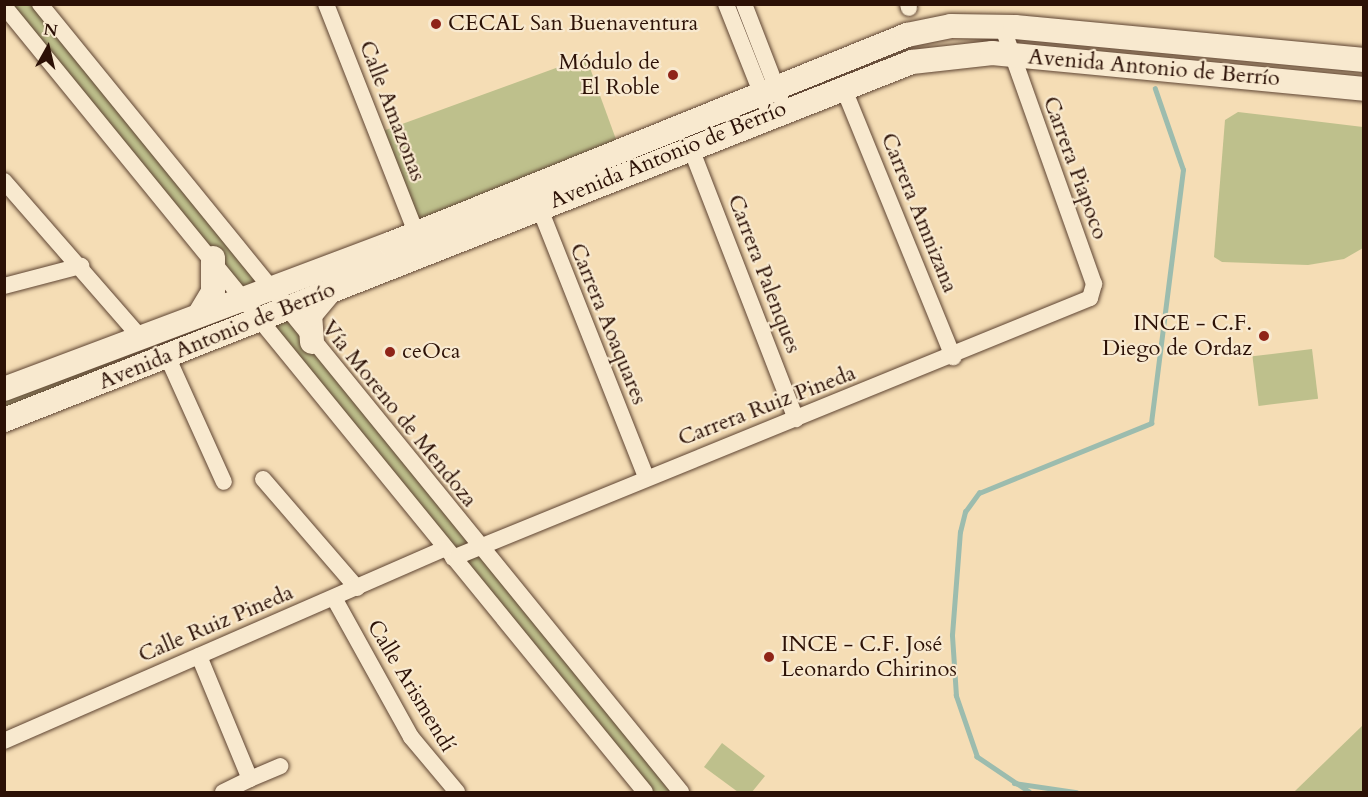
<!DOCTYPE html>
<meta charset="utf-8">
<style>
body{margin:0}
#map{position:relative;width:1368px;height:797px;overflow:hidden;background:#f5ddb5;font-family:Cardo,serif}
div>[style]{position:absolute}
.green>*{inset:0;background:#bec08c;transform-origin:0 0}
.stream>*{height:4.5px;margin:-2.25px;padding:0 2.25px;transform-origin:2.25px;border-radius:2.25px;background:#9cbcae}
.roads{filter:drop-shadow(0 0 2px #5e4432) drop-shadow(0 0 2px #5e4432)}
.street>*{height:16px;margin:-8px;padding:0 8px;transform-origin:8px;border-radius:8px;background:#f8e9cf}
.secondary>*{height:24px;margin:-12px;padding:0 12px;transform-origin:12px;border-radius:12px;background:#f8e9cf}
.dots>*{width:16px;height:16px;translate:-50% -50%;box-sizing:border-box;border:3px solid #f8e9cf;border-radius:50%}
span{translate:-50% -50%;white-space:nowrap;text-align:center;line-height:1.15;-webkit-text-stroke:4.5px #f8e9cf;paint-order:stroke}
.poi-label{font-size:22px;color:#2c1106}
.left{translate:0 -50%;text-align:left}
.right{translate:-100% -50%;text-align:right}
.street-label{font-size:22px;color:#2c1106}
.frame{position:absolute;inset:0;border:6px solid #2c1106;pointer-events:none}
.north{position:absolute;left:18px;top:18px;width:60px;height:60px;-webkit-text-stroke:4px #f8e9cf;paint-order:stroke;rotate:8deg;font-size:16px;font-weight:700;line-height:24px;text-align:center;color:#2c1106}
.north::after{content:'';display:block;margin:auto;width:21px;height:27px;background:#2c1106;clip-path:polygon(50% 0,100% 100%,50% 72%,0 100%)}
</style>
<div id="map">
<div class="green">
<div style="clip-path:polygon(5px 5px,40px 5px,269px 288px,244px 297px,260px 318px,5px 420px,5px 389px,243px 297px)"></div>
<div style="left:586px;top:57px;width:99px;height:222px;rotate:70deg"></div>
<div style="clip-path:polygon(1238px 112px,1363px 127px,1363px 248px,1344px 259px,1308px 265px,1222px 262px,1214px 257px,1225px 120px)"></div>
<div style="clip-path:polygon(285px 310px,681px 792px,645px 792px,263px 319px)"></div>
<div style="left:1312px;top:349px;width:50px;height:60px;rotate:83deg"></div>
<div style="clip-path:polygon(1363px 725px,1363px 792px,1294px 792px)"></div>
<div style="clip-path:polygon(722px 743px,765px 776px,752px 792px,738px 792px,704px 767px)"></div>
</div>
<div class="stream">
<div style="left:1014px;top:783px;width:63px;rotate:8.3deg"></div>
<div style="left:1029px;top:792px;width:63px;rotate:-146.1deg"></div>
<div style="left:977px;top:757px;width:65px;rotate:-109deg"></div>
<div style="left:956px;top:696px;width:61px;rotate:-93.8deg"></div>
<div style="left:952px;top:635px;width:103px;rotate:-85.6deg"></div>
<div style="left:960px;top:532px;width:21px;rotate:-76deg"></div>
<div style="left:965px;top:512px;width:24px;rotate:-54deg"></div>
<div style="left:979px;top:493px;width:186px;rotate:-22.1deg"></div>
<div style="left:1151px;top:423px;width:255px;rotate:-82.8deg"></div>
<div style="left:1183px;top:170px;width:86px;rotate:-109.1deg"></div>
</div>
<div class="roads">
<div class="street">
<div style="left:40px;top:4px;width:1016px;rotate:50.87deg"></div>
<div style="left:326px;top:4px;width:246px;rotate:68.5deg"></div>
<div style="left:726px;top:4px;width:119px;rotate:68.4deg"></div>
<div style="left:744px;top:4px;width:100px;rotate:68.8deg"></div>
<div style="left:908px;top:4px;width:4px;rotate:76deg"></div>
<div style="left:4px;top:6px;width:1014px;rotate:50.8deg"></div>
<div style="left:843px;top:87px;width:292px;rotate:67.8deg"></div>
<div style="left:690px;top:146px;width:293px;rotate:68.8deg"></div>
<div style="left:4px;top:181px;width:206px;rotate:48.9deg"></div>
<div style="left:536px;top:199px;width:299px;rotate:68.4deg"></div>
<div style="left:4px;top:286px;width:80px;rotate:-14.6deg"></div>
<div style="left:167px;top:356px;width:138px;rotate:65.7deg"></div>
<div style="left:263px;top:479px;width:144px;rotate:49.2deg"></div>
<div style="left:453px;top:558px;width:688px;rotate:-22.2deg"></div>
<div style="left:1090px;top:298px;width:15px;rotate:-74deg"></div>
<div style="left:1094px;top:284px;width:274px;rotate:-109.6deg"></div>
<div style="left:334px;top:598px;width:159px;rotate:61deg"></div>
<div style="left:411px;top:737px;width:72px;rotate:50.1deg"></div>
<div style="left:199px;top:656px;width:133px;rotate:67.5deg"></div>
<div style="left:250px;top:779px;width:30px;rotate:154deg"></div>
<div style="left:4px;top:741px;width:481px;rotate:-23.6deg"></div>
<div style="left:250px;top:779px;width:33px;rotate:-23deg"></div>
</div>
<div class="secondary">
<div style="left:201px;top:312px;width:23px;rotate:-59deg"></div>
<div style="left:213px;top:292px;width:34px;rotate:-90deg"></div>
<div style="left:312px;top:342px;width:27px;rotate:-94deg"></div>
<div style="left:310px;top:315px;width:30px;rotate:-50deg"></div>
<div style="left:4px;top:389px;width:412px;rotate:-20.6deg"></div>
<div style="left:390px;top:244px;width:558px;rotate:-22.01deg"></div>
<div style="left:907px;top:35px;width:45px;rotate:-11.6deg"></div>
<div style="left:951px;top:26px;width:64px;rotate:0.9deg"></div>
<div style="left:1015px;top:27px;width:351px;rotate:5.4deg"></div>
<div style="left:4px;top:420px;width:976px;rotate:-21.52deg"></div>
<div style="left:912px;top:62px;width:81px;rotate:-6.4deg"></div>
<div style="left:992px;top:53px;width:374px;rotate:5.5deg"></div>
</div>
</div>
<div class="dots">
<div style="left:436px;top:24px;background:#8f2418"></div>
<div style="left:673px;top:75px;background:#8f2418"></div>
<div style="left:1264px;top:336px;background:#8f2418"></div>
<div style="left:390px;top:352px;background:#8f2418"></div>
<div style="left:769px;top:657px;background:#8f2418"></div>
</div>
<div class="poi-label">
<span class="left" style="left:448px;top:24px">CECAL San Buenaventura</span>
<span class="right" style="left:660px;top:75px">Módulo de<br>El Roble</span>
<span class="right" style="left:1252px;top:336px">INCE - C.F.<br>Diego de Ordaz</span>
<span class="left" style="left:402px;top:352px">ceOca</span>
<span class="left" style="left:781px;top:657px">INCE - C.F. José<br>Leonardo Chirinos</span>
</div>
<div class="street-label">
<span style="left:1154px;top:68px;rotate:5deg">Avenida Antonio de Berrío</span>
<span style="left:392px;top:111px;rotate:69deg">Calle Amazonas</span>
<span style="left:668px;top:155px;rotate:-22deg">Avenida Antonio de Berrío</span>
<span style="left:1075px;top:168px;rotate:70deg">Carrera Piapoco</span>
<span style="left:919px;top:213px;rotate:68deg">Carrera Amnizana</span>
<span style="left:764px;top:274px;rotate:69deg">Carrera Palenques</span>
<span style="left:608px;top:324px;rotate:68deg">Carrera Aoaquares</span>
<span style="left:217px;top:336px;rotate:-22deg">Avenida Antonio de Berrío</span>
<span style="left:767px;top:406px;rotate:-21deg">Carrera Ruiz Pineda</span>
<span style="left:399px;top:414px;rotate:51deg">Vía Moreno de Mendoza</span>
<span style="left:216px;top:624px;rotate:-23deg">Calle Ruiz Pineda</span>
<span style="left:411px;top:686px;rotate:59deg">Calle Arismendí</span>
</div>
<div class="frame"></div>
<div class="north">N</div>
</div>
